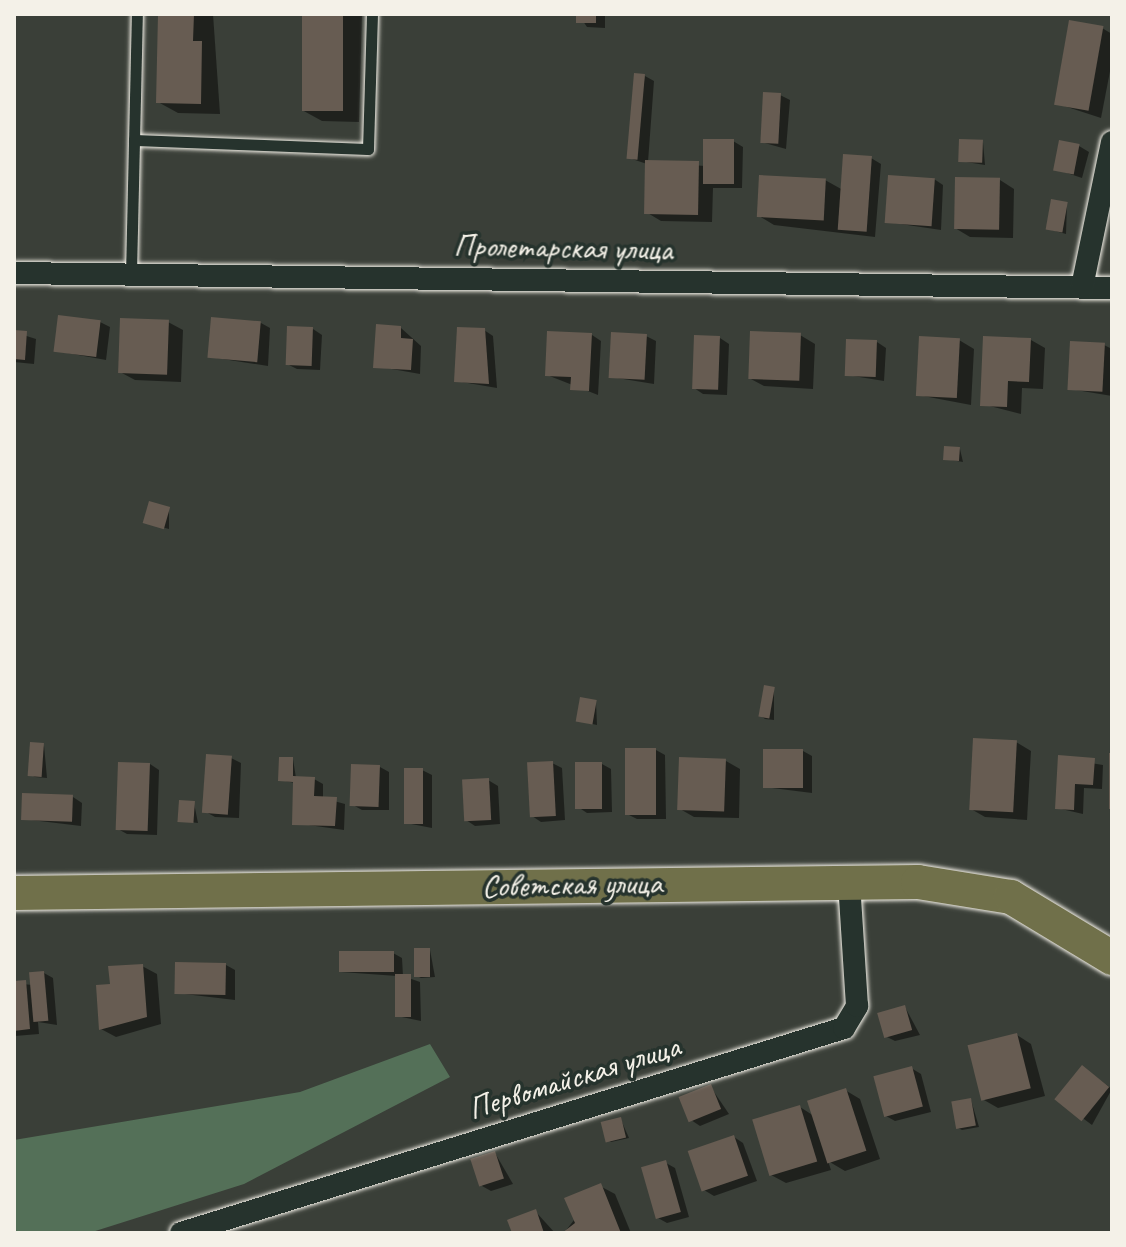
<!DOCTYPE html>
<meta charset="utf-8">
<style>
body{margin:0}
#map{position:relative;width:1126px;height:1247px;overflow:hidden;background:#3a3f38;font-family:Caveat,sans-serif}
div>[style]{position:absolute}
.green>*{inset:0;background:#547058}
.shadow>*{inset:0;background:#0007}
.building>*{inset:0;background:#675c52;transform-origin:0 0}
.roads{filter:drop-shadow(0 0 2px #f4f1e8) drop-shadow(0 0 2px #f4f1e8)}
.service>*{height:11px;margin:-5.5px;padding:0 5.5px;transform-origin:5.5px;border-radius:5.5px;background:#26332d}
.minor>*{height:22px;margin:-11px;padding:0 11px;transform-origin:11px;border-radius:11px;background:#26332d}
.primary>*{height:34px;margin:-17px;padding:0 17px;transform-origin:17px;border-radius:17px;background:#70704a}
span{translate:-50% -50%;white-space:nowrap;text-align:center;line-height:1.15;-webkit-text-stroke:7px #26332d;paint-order:stroke}
.street-label{font-size:32px;color:#f4f1e8}
.frame{position:absolute;inset:0;border:16px solid #f4f1e8;pointer-events:none}
</style>
<div id="map">
<div class="green">
<div style="clip-path:polygon(430px 1044px,450px 1077px,244px 1184px,89px 1233px,14px 1233px,14px 1140px,300px 1092px)"></div>
</div>
<div class="shadow">
<div style="clip-path:polygon(160px 14px,213px 14px,220px 114px,178px 113px,158px 102px)"></div>
<div style="clip-path:polygon(304px 14px,362px 14px,359px 122px,322px 121px,302px 110px)"></div>
<div style="clip-path:polygon(578px 14px,605px 14px,605px 28px,587px 27px)"></div>
<div style="clip-path:polygon(1102px 28px,1112px 34px,1112px 61px,1101px 118px,1055px 103px)"></div>
<div style="clip-path:polygon(645px 76px,654px 81px,648px 162px,705px 166px,733px 141px,743px 147px,742px 188px,713px 188px,712px 222px,661px 221px,646px 212px,647px 164px,629px 158px)"></div>
<div style="clip-path:polygon(780px 95px,790px 100px,786px 149px,761px 142px)"></div>
<div style="clip-path:polygon(983px 142px,985px 165px,960px 161px)"></div>
<div style="clip-path:polygon(1079px 146px,1089px 152px,1082px 178px,1055px 169px)"></div>
<div style="clip-path:polygon(871px 158px,881px 164px,875px 237px,774px 225px,759px 216px,825px 180px,843px 190px)"></div>
<div style="clip-path:polygon(934px 179px,943px 185px,941px 230px,887px 222px)"></div>
<div style="clip-path:polygon(1000px 180px,1014px 189px,1013px 238px,970px 237px,955px 228px)"></div>
<div style="clip-path:polygon(1067px 204px,1066px 234px,1048px 229px)"></div>
<div style="clip-path:polygon(100px 322px,110px 327px,106px 360px,56px 351px)"></div>
<div style="clip-path:polygon(168px 322px,183px 330px,181px 382px,135px 380px,120px 372px)"></div>
<div style="clip-path:polygon(261px 323px,270px 328px,268px 366px,210px 357px)"></div>
<div style="clip-path:polygon(401px 328px,421px 346px,420px 374px,375px 366px)"></div>
<div style="clip-path:polygon(313px 329px,322px 335px,320px 370px,297px 369px,287px 364px)"></div>
<div style="clip-path:polygon(484px 330px,493px 336px,497px 388px,456px 381px)"></div>
<div style="clip-path:polygon(14px 332px,36px 339px,34px 364px,14px 362px)"></div>
<div style="clip-path:polygon(592px 335px,601px 341px,598px 395px,547px 375px)"></div>
<div style="clip-path:polygon(800px 335px,815px 344px,813px 389px,764px 386px,749px 378px)"></div>
<div style="clip-path:polygon(646px 336px,656px 341px,654px 384px,611px 377px)"></div>
<div style="clip-path:polygon(720px 338px,729px 344px,727px 395px,703px 394px,694px 388px)"></div>
<div style="clip-path:polygon(959px 340px,974px 349px,971px 405px,918px 395px)"></div>
<div style="clip-path:polygon(1031px 340px,1045px 348px,1043px 389px,1022px 388px,1021px 414px,982px 404px)"></div>
<div style="clip-path:polygon(877px 342px,886px 348px,884px 381px,847px 375px)"></div>
<div style="clip-path:polygon(1104px 345px,1112px 349px,1112px 396px,1070px 389px)"></div>
<div style="clip-path:polygon(960px 449px,963px 462px,945px 459px)"></div>
<div style="clip-path:polygon(169px 509px,169px 529px,150px 524px)"></div>
<div style="clip-path:polygon(774px 689px,774px 720px,765px 719px,761px 716px)"></div>
<div style="clip-path:polygon(596px 702px,597px 725px,578px 721px)"></div>
<div style="clip-path:polygon(1016px 742px,1031px 751px,1027px 820px,985px 817px,971px 809px)"></div>
<div style="clip-path:polygon(44px 745px,47px 778px,35px 777px,31px 775px)"></div>
<div style="clip-path:polygon(656px 750px,665px 755px,666px 819px,637px 819px,627px 814px)"></div>
<div style="clip-path:polygon(803px 751px,812px 756px,812px 793px,764px 787px)"></div>
<div style="clip-path:polygon(231px 758px,241px 763px,239px 818px,215px 817px,206px 812px)"></div>
<div style="clip-path:polygon(1060px 758px,1103px 765px,1102px 789px,1084px 788px,1083px 814px,1057px 808px)"></div>
<div style="clip-path:polygon(293px 759px,296px 778px,314px 779px,323px 784px,323px 798px,345px 804px,344px 830px,294px 823px,295px 783px,280px 780px)"></div>
<div style="clip-path:polygon(726px 761px,740px 769px,739px 818px,694px 817px,680px 809px)"></div>
<div style="clip-path:polygon(552px 763px,562px 768px,565px 820px,541px 822px,532px 816px)"></div>
<div style="clip-path:polygon(150px 764px,159px 770px,157px 835px,127px 834px,118px 829px)"></div>
<div style="clip-path:polygon(602px 764px,611px 769px,612px 812px,587px 813px,578px 807px)"></div>
<div style="clip-path:polygon(380px 767px,389px 772px,389px 810px,362px 810px,353px 805px)"></div>
<div style="clip-path:polygon(422px 770px,432px 775px,432px 828px,406px 823px)"></div>
<div style="clip-path:polygon(488px 780px,498px 786px,500px 824px,475px 826px,466px 820px)"></div>
<div style="clip-path:polygon(73px 797px,82px 803px,81px 826px,23px 819px)"></div>
<div style="clip-path:polygon(194px 803px,198px 823px,180px 821px)"></div>
<div style="clip-path:polygon(430px 950px,435px 977px,421px 978px,417px 976px)"></div>
<div style="clip-path:polygon(393px 953px,402px 958px,403px 976px,420px 982px,421px 1021px,397px 1016px,397px 976px,341px 972px)"></div>
<div style="clip-path:polygon(226px 965px,235px 970px,235px 1000px,176px 993px)"></div>
<div style="clip-path:polygon(142px 966px,157px 974px,161px 1024px,116px 1037px,101px 1029px)"></div>
<div style="clip-path:polygon(44px 973px,53px 978px,57px 1025px,38px 1022px,39px 1034px,15px 1036px,14px 983px,32px 985px)"></div>
<div style="clip-path:polygon(905px 1007px,920px 1035px,895px 1041px,885px 1036px)"></div>
<div style="clip-path:polygon(1017px 1035px,1031px 1044px,1045px 1096px,998px 1108px,984px 1100px)"></div>
<div style="clip-path:polygon(911px 1068px,921px 1074px,931px 1112px,895px 1121px,886px 1116px)"></div>
<div style="clip-path:polygon(1091px 1073px,1112px 1089px,1092px 1125px,1057px 1099px)"></div>
<div style="clip-path:polygon(710px 1086px,729px 1114px,700px 1126px,691px 1120px)"></div>
<div style="clip-path:polygon(845px 1090px,860px 1099px,880px 1159px,845px 1171px,828px 1161px,831px 1170px,786px 1183px,771px 1175px,800px 1107px,814px 1116px)"></div>
<div style="clip-path:polygon(971px 1100px,979px 1127px,962px 1130px,958px 1128px)"></div>
<div style="clip-path:polygon(621px 1120px,629px 1138px,611px 1142px,607px 1140px)"></div>
<div style="clip-path:polygon(734px 1137px,743px 1143px,757px 1181px,714px 1196px,704px 1190px)"></div>
<div style="clip-path:polygon(495px 1153px,513px 1184px,491px 1191px,482px 1186px)"></div>
<div style="clip-path:polygon(666px 1163px,675px 1168px,689px 1217px,667px 1223px,658px 1218px)"></div>
<div style="clip-path:polygon(600px 1186px,615px 1194px,631px 1233px,564px 1233px)"></div>
<div style="clip-path:polygon(536px 1212px,555px 1233px,514px 1233px)"></div>
</div>
<div class="building">
<div style="clip-path:polygon(158px 14px,194px 14px,193px 41px,202px 41px,201px 104px,156px 103px)"></div>
<div style="left:302px;top:14px;width:41px;height:97px"></div>
<div style="left:576px;top:14px;width:20px;height:9px"></div>
<div style="left:1069px;top:20px;width:35px;height:86px;rotate:10deg"></div>
<div style="left:634px;top:73px;width:11px;height:86px;rotate:5deg"></div>
<div style="left:763px;top:92px;width:18px;height:51px;rotate:3deg"></div>
<div style="left:703px;top:139px;width:31px;height:45px"></div>
<div style="left:959px;top:139px;width:24px;height:23px;rotate:2deg"></div>
<div style="left:1059px;top:140px;width:21px;height:31px;rotate:11deg"></div>
<div style="left:843px;top:154px;width:29px;height:76px;rotate:4deg"></div>
<div style="left:645px;top:160px;width:54px;height:54px;rotate:1deg"></div>
<div style="left:759px;top:175px;width:67px;height:42px;rotate:3deg"></div>
<div style="left:888px;top:175px;width:47px;height:48px;rotate:4deg"></div>
<div style="left:955px;top:177px;width:45px;height:52px;rotate:1deg"></div>
<div style="left:1051px;top:199px;width:17px;height:31px;rotate:10deg"></div>
<div style="left:58px;top:315px;width:43px;height:37px;rotate:7deg"></div>
<div style="left:211px;top:317px;width:50px;height:41px;rotate:5deg"></div>
<div style="left:120px;top:318px;width:49px;height:55px;rotate:2deg"></div>
<div style="clip-path:polygon(376px 324px,401px 326px,401px 338px,413px 339px,411px 370px,373px 368px)"></div>
<div style="left:287px;top:326px;width:26px;height:39px;rotate:2deg"></div>
<div style="clip-path:polygon(457px 327px,485px 328px,489px 384px,454px 382px)"></div>
<div style="clip-path:polygon(14px 330px,27px 331px,25px 360px,14px 359px)"></div>
<div style="clip-path:polygon(547px 331px,592px 333px,589px 391px,570px 390px,571px 377px,545px 376px)"></div>
<div style="left:750px;top:331px;width:51px;height:48px;rotate:2deg"></div>
<div style="left:611px;top:332px;width:36px;height:46px;rotate:3deg"></div>
<div style="left:694px;top:335px;width:26px;height:54px;rotate:2deg"></div>
<div style="left:919px;top:336px;width:41px;height:60px;rotate:3deg"></div>
<div style="clip-path:polygon(983px 336px,1031px 338px,1029px 382px,1008px 381px,1007px 407px,980px 406px)"></div>
<div style="left:846px;top:339px;width:31px;height:37px;rotate:2deg"></div>
<div style="left:1070px;top:341px;width:35px;height:49px;rotate:3deg"></div>
<div style="left:944px;top:446px;width:16px;height:14px;rotate:4deg"></div>
<div style="left:149px;top:501px;width:22px;height:23px;rotate:16deg"></div>
<div style="left:764px;top:685px;width:11px;height:32px;rotate:10deg"></div>
<div style="left:580px;top:697px;width:17px;height:25px;rotate:10deg"></div>
<div style="left:973px;top:738px;width:44px;height:72px;rotate:3deg"></div>
<div style="left:30px;top:742px;width:14px;height:34px;rotate:4deg"></div>
<div style="left:625px;top:748px;width:31px;height:67px"></div>
<div style="left:763px;top:749px;width:40px;height:39px"></div>
<div style="left:1109px;top:753px;width:3px;height:56px"></div>
<div style="left:206px;top:754px;width:26px;height:59px;rotate:4deg"></div>
<div style="clip-path:polygon(1058px 755px,1095px 758px,1093px 785px,1075px 784px,1074px 810px,1055px 809px)"></div>
<div style="clip-path:polygon(279px 757px,293px 757px,293px 776px,315px 777px,314px 796px,337px 797px,335px 826px,292px 825px,293px 782px,278px 781px)"></div>
<div style="left:679px;top:757px;width:47px;height:53px;rotate:2deg"></div>
<div style="left:553px;top:761px;width:55px;height:26px;rotate:87deg"></div>
<div style="left:118px;top:762px;width:32px;height:68px;rotate:2deg"></div>
<div style="left:575px;top:762px;width:27px;height:47px"></div>
<div style="left:351px;top:764px;width:29px;height:42px;rotate:2deg"></div>
<div style="left:404px;top:768px;width:19px;height:56px"></div>
<div style="left:489px;top:778px;width:42px;height:27px;rotate:87deg"></div>
<div style="left:22px;top:793px;width:51px;height:27px;rotate:2deg"></div>
<div style="left:179px;top:800px;width:16px;height:22px;rotate:4deg"></div>
<div style="left:414px;top:948px;width:16px;height:29px"></div>
<div style="left:394px;top:951px;width:21px;height:55px;rotate:90deg"></div>
<div style="left:175px;top:962px;width:51px;height:32px;rotate:1deg"></div>
<div style="clip-path:polygon(143px 964px,147px 1017px,99px 1030px,96px 985px,110px 984px,108px 966px)"></div>
<div style="left:44px;top:971px;width:50px;height:15px;rotate:85deg"></div>
<div style="left:395px;top:974px;width:16px;height:43px"></div>
<div style="clip-path:polygon(26px 980px,30px 1029px,14px 1031px,14px 981px)"></div>
<div style="left:905px;top:1005px;width:26px;height:29px;rotate:74deg"></div>
<div style="left:1017px;top:1033px;width:57px;height:51px;rotate:76deg"></div>
<div style="left:1082px;top:1065px;width:35px;height:44px;rotate:39deg"></div>
<div style="left:912px;top:1066px;width:42px;height:40px;rotate:75deg"></div>
<div style="left:711px;top:1084px;width:27px;height:35px;rotate:68deg"></div>
<div style="left:846px;top:1088px;width:66px;height:41px;rotate:72deg"></div>
<div style="left:971px;top:1098px;width:28px;height:20px;rotate:80deg"></div>
<div style="left:800px;top:1105px;width:59px;height:50px;rotate:73deg"></div>
<div style="left:621px;top:1117px;width:21px;height:21px;rotate:76deg"></div>
<div style="left:734px;top:1135px;width:43px;height:49px;rotate:71deg"></div>
<div style="left:495px;top:1151px;width:29px;height:26px;rotate:72deg"></div>
<div style="left:666px;top:1160px;width:54px;height:26px;rotate:74deg"></div>
<div style="clip-path:polygon(601px 1183px,621px 1233px,562px 1233px,575px 1223px,564px 1198px)"></div>
<div style="clip-path:polygon(536px 1209px,544px 1233px,512px 1233px,507px 1220px)"></div>
</div>
<div class="roads">
<div class="service">
<div style="left:134px;top:140px;width:234px;rotate:2.2deg"></div>
<div style="left:368px;top:149px;width:135px;rotate:-88.3deg"></div>
<div style="left:131px;top:274px;width:260px;rotate:-88.7deg"></div>
</div>
<div class="minor">
<div style="left:14px;top:273px;width:1098px;rotate:0.78deg"></div>
<div style="left:1082px;top:287px;width:148px;rotate:-78.3deg"></div>
<div style="left:181px;top:1233px;width:694px;rotate:-17.18deg"></div>
<div style="left:844px;top:1028px;width:26px;rotate:-59deg"></div>
<div style="left:857px;top:1006px;width:124px;rotate:-93.7deg"></div>
</div>
<div class="primary">
<div style="left:14px;top:893px;width:904px;rotate:-0.7deg"></div>
<div style="left:918px;top:882px;width:94px;rotate:9.2deg"></div>
<div style="left:1011px;top:897px;width:118px;rotate:31.1deg"></div>
</div>
</div>
<div class="street-label">
<span style="left:563px;top:248px;rotate:1deg">Пролетарская улица</span>
<span style="left:572px;top:885px;rotate:-1deg">Советская улица</span>
<span style="left:574px;top:1078px;rotate:-17deg">Первомайская улица</span>
</div>
<div class="frame"></div>
</div>
